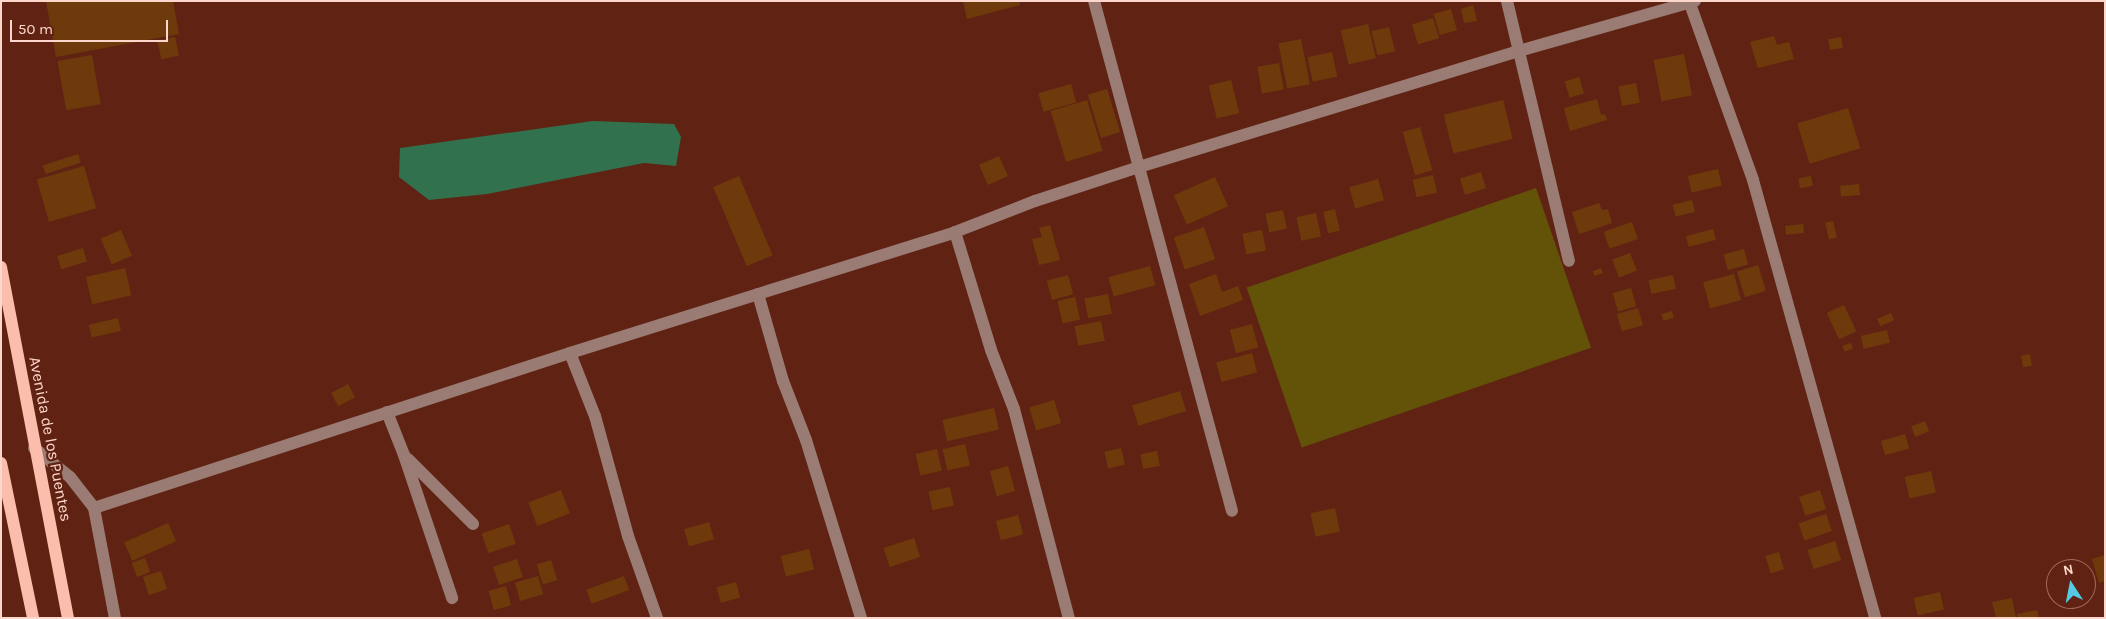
<!DOCTYPE html>
<style>
body{margin:0}
#map{position:relative;width:2106px;height:619px;overflow:hidden;background:#602313;font-family:Karla,sans-serif}
div>[style]{position:absolute}
.green>*{inset:0;background:#635309;transform-origin:0 0}
.water>*{inset:0;background:#32714d}
.building>*{inset:0;background:#6f3a0b;transform-origin:0 0}
.minor>*{height:12px;margin:-6px;padding:0 6px;transform-origin:6px;border-radius:6px;background:#9a7c74}
.major>*{height:12px;margin:-6px;padding:0 6px;transform-origin:6px;border-radius:6px;background:#fbbdac}
span{translate:-50% -50%;white-space:nowrap;text-align:center;line-height:1.15;-webkit-text-stroke:4.5px #602313;paint-order:stroke}
.street-label{font-size:16px;color:#fed7cc}
.frame{position:absolute;inset:0;border:2px solid #fed7cc;pointer-events:none}
.north{position:absolute;left:2046px;top:559px;width:50px;height:50px;box-sizing:border-box;background:#602313;border:1px solid #9f6b5d;border-radius:50%;rotate:349deg;font-size:14px;font-weight:700;line-height:20px;text-align:center;color:#fed7cc}
.north::after{content:'';display:block;margin:auto;width:18px;height:22px;background:#58c9e3;clip-path:polygon(50% 0,100% 100%,50% 72%,0 100%)}
.scale{position:absolute;left:10px;top:20px;width:158px;height:22px;box-sizing:border-box;border:2px solid #fed7cc;border-top:0;padding-left:6px;font-size:15px;line-height:18px;white-space:nowrap;color:#fed7cc;-webkit-text-stroke:4px #602313;paint-order:stroke}
</style>
<div id="map">
<div class="green">
<div style="left:1536px;top:188px;width:169px;height:306px;rotate:71deg"></div>
</div>
<div class="water">
<div style="clip-path:polygon(593px 121px,674px 124px,681px 137px,676px 166px,644px 163px,487px 194px,429px 200px,399px 177px,400px 148px)"></div>
</div>
<div class="building">
<div style="clip-path:polygon(46px 1px,173px 1px,179px 34px,56px 57px)"></div>
<div style="clip-path:polygon(963px 1px,1019px 1px,1020px 5px,967px 19px)"></div>
<div style="clip-path:polygon(1473px 5px,1477px 21px,1464px 23px,1461px 9px)"></div>
<div style="left:1451px;top:9px;width:22px;height:18px;rotate:74deg"></div>
<div style="left:1433px;top:18px;width:21px;height:22px;rotate:73deg"></div>
<div style="left:1368px;top:24px;width:35px;height:28px;rotate:77deg"></div>
<div style="left:1389px;top:27px;width:25px;height:18px;rotate:76deg"></div>
<div style="clip-path:polygon(1774px 36px,1777px 45px,1789px 42px,1794px 59px,1758px 68px,1750px 42px)"></div>
<div style="left:175px;top:37px;width:19px;height:18px;rotate:78deg"></div>
<div style="left:1841px;top:37px;width:11px;height:13px;rotate:80deg"></div>
<div style="left:1301px;top:39px;width:46px;height:23px;rotate:79deg"></div>
<div style="left:1332px;top:52px;width:25px;height:25px;rotate:78deg"></div>
<div style="left:1684px;top:54px;width:42px;height:31px;rotate:79deg"></div>
<div style="left:92px;top:55px;width:50px;height:35px;rotate:80deg"></div>
<div style="left:1279px;top:63px;width:27px;height:22px;rotate:80deg"></div>
<div style="left:1579px;top:77px;width:17px;height:15px;rotate:73deg"></div>
<div style="left:1231px;top:80px;width:34px;height:23px;rotate:76deg"></div>
<div style="left:1636px;top:83px;width:20px;height:18px;rotate:79deg"></div>
<div style="left:1071px;top:84px;width:19px;height:34px;rotate:74deg"></div>
<div style="left:1107px;top:89px;width:45px;height:20px;rotate:73deg"></div>
<div style="clip-path:polygon(1597px 99px,1601px 115px,1605px 114px,1607px 120px,1570px 131px,1564px 108px)"></div>
<div style="left:1087px;top:100px;width:53px;height:38px;rotate:73deg"></div>
<div style="left:1503px;top:100px;width:40px;height:61px;rotate:76deg"></div>
<div style="left:1848px;top:108px;width:42px;height:53px;rotate:73deg"></div>
<div style="left:1420px;top:127px;width:45px;height:18px;rotate:74deg"></div>
<div style="left:78px;top:154px;width:9px;height:37px;rotate:72deg"></div>
<div style="left:999px;top:156px;width:22px;height:22px;rotate:66deg"></div>
<div style="left:84px;top:166px;width:44px;height:49px;rotate:74deg"></div>
<div style="left:1718px;top:169px;width:17px;height:31px;rotate:77deg"></div>
<div style="left:1481px;top:172px;width:17px;height:22px;rotate:73deg"></div>
<div style="left:1433px;top:175px;width:18px;height:21px;rotate:77deg"></div>
<div style="left:739px;top:176px;width:86px;height:28px;rotate:67deg"></div>
<div style="left:1811px;top:176px;width:10px;height:13px;rotate:79deg"></div>
<div style="left:1215px;top:177px;width:32px;height:45px;rotate:66deg"></div>
<div style="left:1378px;top:179px;width:22px;height:30px;rotate:74deg"></div>
<div style="left:1859px;top:184px;width:11px;height:19px;rotate:85deg"></div>
<div style="left:1692px;top:200px;width:12px;height:20px;rotate:76deg"></div>
<div style="clip-path:polygon(1599px 203px,1602px 210px,1608px 209px,1612px 223px,1579px 234px,1572px 212px)"></div>
<div style="left:1335px;top:209px;width:22px;height:12px;rotate:77deg"></div>
<div style="left:1283px;top:210px;width:19px;height:18px;rotate:78deg"></div>
<div style="left:1316px;top:213px;width:24px;height:20px;rotate:78deg"></div>
<div style="left:1833px;top:221px;width:17px;height:8px;rotate:77deg"></div>
<div style="left:1632px;top:222px;width:18px;height:30px;rotate:71deg"></div>
<div style="left:1803px;top:224px;width:9px;height:18px;rotate:84deg"></div>
<div style="clip-path:polygon(1050px 225px,1060px 260px,1039px 265px,1032px 239px,1042px 237px,1039px 228px)"></div>
<div style="left:1204px;top:227px;width:34px;height:32px;rotate:71deg"></div>
<div style="left:1713px;top:229px;width:11px;height:28px;rotate:75deg"></div>
<div style="left:121px;top:230px;width:28px;height:22px;rotate:67deg"></div>
<div style="left:1262px;top:230px;width:21px;height:20px;rotate:79deg"></div>
<div style="left:83px;top:248px;width:14px;height:27px;rotate:73deg"></div>
<div style="left:1744px;top:249px;width:16px;height:21px;rotate:75deg"></div>
<div style="left:1630px;top:253px;width:19px;height:19px;rotate:69deg"></div>
<div style="left:1758px;top:265px;width:27px;height:22px;rotate:73deg"></div>
<div style="left:1150px;top:266px;width:20px;height:43px;rotate:75deg"></div>
<div style="left:125px;top:268px;width:28px;height:40px;rotate:77deg"></div>
<div style="clip-path:polygon(1601px 268px,1603px 273px,1594px 276px,1593px 271px)"></div>
<div style="clip-path:polygon(1216px 274px,1222px 292px,1238px 286px,1243px 300px,1200px 316px,1189px 284px)"></div>
<div style="left:1734px;top:274px;width:27px;height:32px;rotate:75deg"></div>
<div style="left:1068px;top:275px;width:20px;height:22px;rotate:75deg"></div>
<div style="left:1673px;top:275px;width:14px;height:25px;rotate:78deg"></div>
<div style="left:1631px;top:288px;width:19px;height:19px;rotate:74deg"></div>
<div style="left:1108px;top:294px;width:20px;height:24px;rotate:79deg"></div>
<div style="left:1075px;top:297px;width:23px;height:18px;rotate:77deg"></div>
<div style="left:1844px;top:305px;width:29px;height:19px;rotate:65deg"></div>
<div style="left:1638px;top:308px;width:18px;height:22px;rotate:74deg"></div>
<div style="left:1672px;top:311px;width:7px;height:11px;rotate:74deg"></div>
<div style="left:1891px;top:313px;width:8px;height:15px;rotate:67deg"></div>
<div style="left:118px;top:318px;width:13px;height:30px;rotate:77deg"></div>
<div style="left:1101px;top:321px;width:20px;height:27px;rotate:79deg"></div>
<div style="left:1252px;top:324px;width:24px;height:23px;rotate:75deg"></div>
<div style="left:1887px;top:330px;width:13px;height:27px;rotate:77deg"></div>
<div style="left:1851px;top:343px;width:6px;height:9px;rotate:72deg"></div>
<div style="left:1252px;top:353px;width:20px;height:37px;rotate:75deg"></div>
<div style="left:2030px;top:354px;width:12px;height:9px;rotate:81deg"></div>
<div style="left:348px;top:384px;width:15px;height:19px;rotate:62deg"></div>
<div style="left:1180px;top:391px;width:21px;height:50px;rotate:73deg"></div>
<div style="left:1054px;top:400px;width:24px;height:26px;rotate:73deg"></div>
<div style="left:994px;top:408px;width:22px;height:53px;rotate:77deg"></div>
<div style="left:1925px;top:421px;width:11px;height:15px;rotate:68deg"></div>
<div style="left:1905px;top:434px;width:15px;height:25px;rotate:74deg"></div>
<div style="left:965px;top:444px;width:22px;height:23px;rotate:77deg"></div>
<div style="left:1121px;top:448px;width:17px;height:17px;rotate:77deg"></div>
<div style="left:937px;top:449px;width:22px;height:22px;rotate:77deg"></div>
<div style="left:1157px;top:451px;width:15px;height:17px;rotate:79deg"></div>
<div style="left:1008px;top:466px;width:26px;height:19px;rotate:74deg"></div>
<div style="left:1931px;top:471px;width:22px;height:27px;rotate:77deg"></div>
<div style="left:950px;top:487px;width:19px;height:22px;rotate:78deg"></div>
<div style="left:561px;top:490px;width:25px;height:35px;rotate:69deg"></div>
<div style="left:1820px;top:490px;width:20px;height:22px;rotate:72deg"></div>
<div style="left:1335px;top:508px;width:24px;height:25px;rotate:78deg"></div>
<div style="left:1826px;top:514px;width:18px;height:29px;rotate:71deg"></div>
<div style="left:1018px;top:515px;width:20px;height:23px;rotate:75deg"></div>
<div style="left:709px;top:522px;width:18px;height:26px;rotate:74deg"></div>
<div style="left:168px;top:523px;width:20px;height:48px;rotate:66deg"></div>
<div style="left:509px;top:524px;width:21px;height:29px;rotate:71deg"></div>
<div style="left:914px;top:538px;width:20px;height:32px;rotate:72deg"></div>
<div style="left:1835px;top:541px;width:20px;height:29px;rotate:72deg"></div>
<div style="left:809px;top:549px;width:21px;height:29px;rotate:76deg"></div>
<div style="left:1779px;top:552px;width:18px;height:14px;rotate:74deg"></div>
<div style="clip-path:polygon(2105px 555px,2105px 581px,2099px 583px,2092px 559px)"></div>
<div style="left:145px;top:558px;width:15px;height:14px;rotate:70deg"></div>
<div style="left:517px;top:559px;width:19px;height:25px;rotate:72deg"></div>
<div style="left:551px;top:560px;width:21px;height:15px;rotate:73deg"></div>
<div style="left:161px;top:571px;width:19px;height:19px;rotate:72deg"></div>
<div style="left:538px;top:576px;width:19px;height:24px;rotate:74deg"></div>
<div style="left:624px;top:576px;width:15px;height:40px;rotate:70deg"></div>
<div style="left:736px;top:582px;width:16px;height:20px;rotate:75deg"></div>
<div style="left:506px;top:586px;width:20px;height:18px;rotate:75deg"></div>
<div style="left:1940px;top:592px;width:18px;height:27px;rotate:77deg"></div>
<div style="clip-path:polygon(2012px 598px,2016px 618px,1996px 618px,1992px 602px)"></div>
<div style="clip-path:polygon(2037px 610px,2039px 618px,2018px 618px,2017px 614px)"></div>
</div>
<div class="minor">
<div style="left:1094px;top:1px;width:528px;rotate:74.86deg"></div>
<div style="left:1507px;top:1px;width:267px;rotate:76.6deg"></div>
<div style="left:1689px;top:1px;width:190px;rotate:70.3deg"></div>
<div style="left:1753px;top:180px;width:455px;rotate:74.4deg"></div>
<div style="left:955px;top:232px;width:123px;rotate:73deg"></div>
<div style="left:991px;top:350px;width:63px;rotate:68.7deg"></div>
<div style="left:1014px;top:409px;width:216px;rotate:75.3deg"></div>
<div style="left:758px;top:294px;width:91px;rotate:74deg"></div>
<div style="left:783px;top:381px;width:63px;rotate:68.7deg"></div>
<div style="left:806px;top:440px;width:186px;rotate:72.8deg"></div>
<div style="left:570px;top:353px;width:68px;rotate:68.4deg"></div>
<div style="left:595px;top:416px;width:124px;rotate:74.6deg"></div>
<div style="left:628px;top:536px;width:87px;rotate:70.5deg"></div>
<div style="left:387px;top:412px;width:46px;rotate:68.4deg"></div>
<div style="left:404px;top:455px;width:151px;rotate:71.4deg"></div>
<div style="left:34px;top:448px;width:46px;rotate:38.9deg"></div>
<div style="left:70px;top:477px;width:39px;rotate:52deg"></div>
<div style="left:94px;top:508px;width:112px;rotate:79.2deg"></div>
<div style="left:408px;top:459px;width:92px;rotate:45deg"></div>
<div style="left:94px;top:508px;width:501px;rotate:-18.04deg"></div>
<div style="left:570px;top:353px;width:404px;rotate:-17.4deg"></div>
<div style="left:955px;top:232px;width:86px;rotate:-21.2deg"></div>
<div style="left:1035px;top:201px;width:109px;rotate:-18.1deg"></div>
<div style="left:1139px;top:167px;width:397px;rotate:-17deg"></div>
<div style="left:1519px;top:51px;width:183px;rotate:-15.9deg"></div>
</div>
<div class="major">
<div style="left:1px;top:267px;width:357px;rotate:79.2deg"></div>
<div style="left:1px;top:463px;width:158px;rotate:78.3deg"></div>
</div>
<div class="street-label">
<span style="left:50px;top:439px;rotate:79deg">Avenida de los Puentes</span>
</div>
<div class="frame"></div>
<div class="north">N</div>
<div class="scale">50 m</div>
</div>
